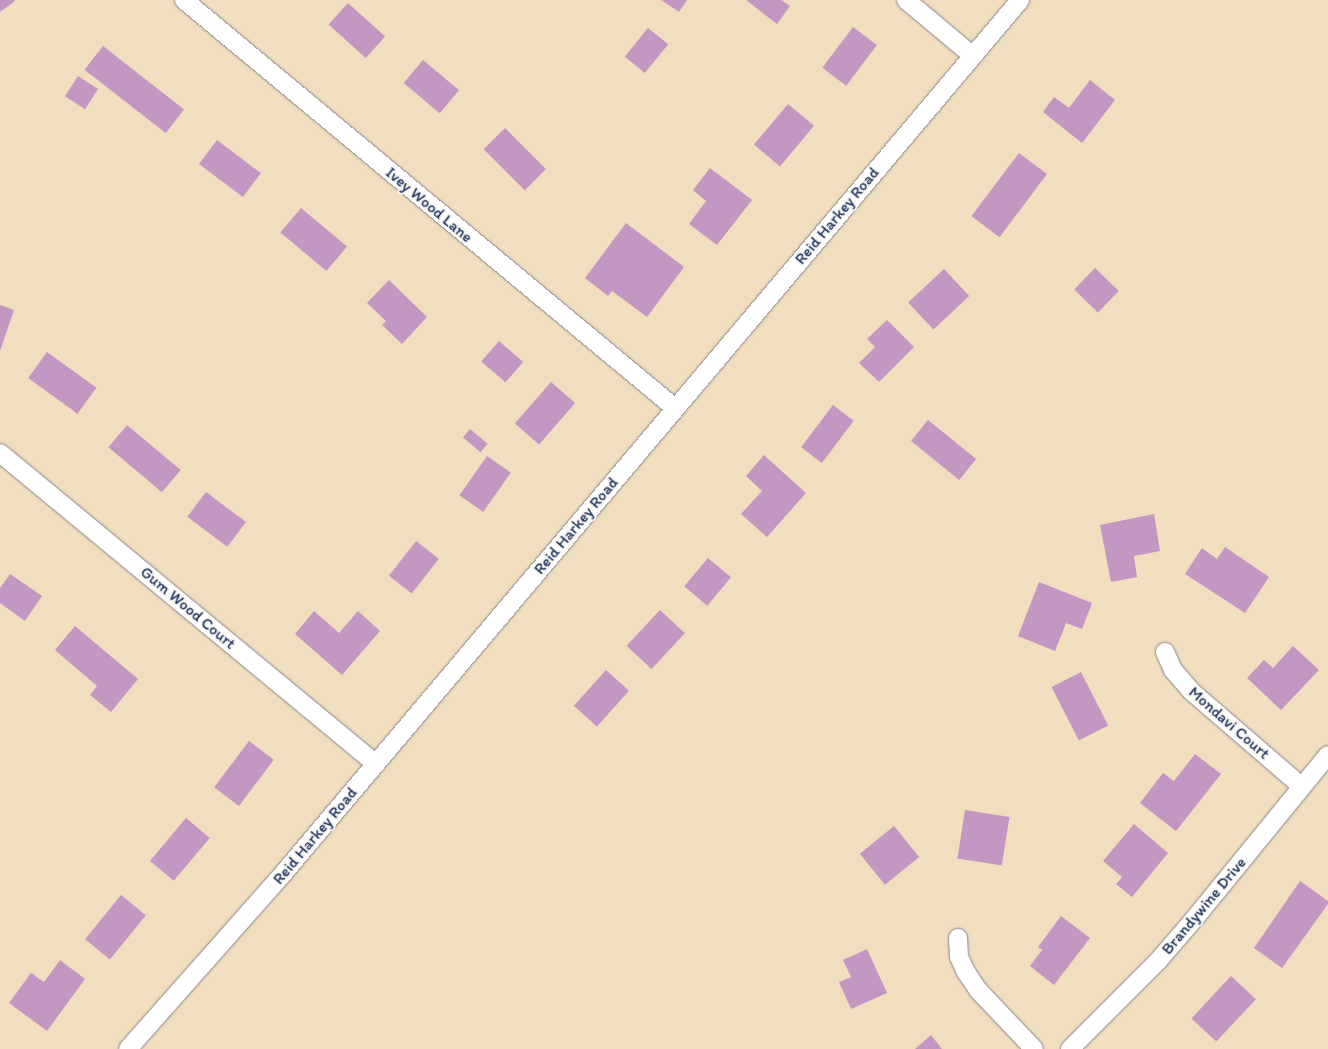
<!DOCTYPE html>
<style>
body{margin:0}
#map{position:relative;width:1328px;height:1049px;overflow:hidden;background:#f1debf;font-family:Itim,sans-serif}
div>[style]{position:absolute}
.building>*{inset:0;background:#c496c2;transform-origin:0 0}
.roads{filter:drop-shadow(0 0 1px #86868e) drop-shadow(0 0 1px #86868e)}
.street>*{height:18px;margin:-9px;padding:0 9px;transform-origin:9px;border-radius:9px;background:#fff}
span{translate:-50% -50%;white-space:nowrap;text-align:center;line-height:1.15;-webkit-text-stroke:4px #f6f6f2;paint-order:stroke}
.street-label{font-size:16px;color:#1b2f5e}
</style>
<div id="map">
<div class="building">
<div style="clip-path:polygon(0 0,14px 0,15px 1px,0 12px)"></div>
<div style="clip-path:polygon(661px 0,687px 0,679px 12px)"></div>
<div style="clip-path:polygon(746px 0,781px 0,790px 6px,777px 24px)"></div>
<div style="left:348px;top:3px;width:50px;height:29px;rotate:42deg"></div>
<div style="left:853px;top:27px;width:30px;height:51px;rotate:37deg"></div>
<div style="left:648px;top:28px;width:26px;height:37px;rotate:39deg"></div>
<div style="left:103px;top:46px;width:103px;height:30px;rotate:38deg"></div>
<div style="left:423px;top:60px;width:47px;height:30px;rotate:40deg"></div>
<div style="left:78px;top:76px;width:24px;height:24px;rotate:33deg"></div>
<div style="clip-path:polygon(1090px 80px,1115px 100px,1082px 143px,1043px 112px,1054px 97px,1069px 108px)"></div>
<div style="left:788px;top:104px;width:34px;height:53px;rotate:40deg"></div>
<div style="left:505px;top:128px;width:58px;height:30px;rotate:45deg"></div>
<div style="left:217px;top:140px;width:55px;height:30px;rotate:37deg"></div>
<div style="left:1019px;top:153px;width:35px;height:79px;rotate:37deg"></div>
<div style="clip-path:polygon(710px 168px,752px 200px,717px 245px,689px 224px,706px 201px,693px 190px)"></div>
<div style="left:301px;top:208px;width:60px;height:32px;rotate:40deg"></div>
<div style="clip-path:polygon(626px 223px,684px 267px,647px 317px,612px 291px,608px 296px,585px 278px)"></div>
<div style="left:1095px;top:268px;width:33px;height:30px;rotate:44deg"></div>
<div style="left:944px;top:269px;width:37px;height:49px;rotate:47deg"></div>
<div style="clip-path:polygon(389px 280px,427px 317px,402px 344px,382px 325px,386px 321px,367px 303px)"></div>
<div style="clip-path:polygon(0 305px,14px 310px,0 351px)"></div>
<div style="clip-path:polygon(887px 320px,914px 347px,879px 382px,859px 363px,875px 347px,867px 339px)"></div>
<div style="left:499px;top:341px;width:32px;height:27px;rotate:41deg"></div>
<div style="left:47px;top:352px;width:61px;height:32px;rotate:36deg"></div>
<div style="left:551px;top:382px;width:32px;height:55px;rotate:41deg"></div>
<div style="left:833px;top:405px;width:26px;height:53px;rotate:37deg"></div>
<div style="left:928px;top:420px;width:62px;height:27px;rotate:39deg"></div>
<div style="left:127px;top:425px;width:70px;height:29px;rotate:40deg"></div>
<div style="left:470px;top:429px;width:23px;height:11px;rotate:40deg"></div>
<div style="clip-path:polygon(764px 455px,806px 493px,767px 537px,741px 514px,762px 491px,746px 476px)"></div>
<div style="left:487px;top:456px;width:29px;height:48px;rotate:35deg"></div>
<div style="left:206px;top:492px;width:50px;height:31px;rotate:37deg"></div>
<div style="clip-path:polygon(1154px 514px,1160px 551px,1134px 556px,1137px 577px,1111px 582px,1100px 525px)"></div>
<div style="left:416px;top:541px;width:29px;height:44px;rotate:38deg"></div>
<div style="clip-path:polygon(1225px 547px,1269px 577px,1245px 613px,1185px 574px,1202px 548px,1217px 559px)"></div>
<div style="left:708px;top:558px;width:30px;height:37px;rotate:40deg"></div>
<div style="clip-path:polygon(10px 574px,42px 596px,25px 621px,0 603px,0 588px)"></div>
<div style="clip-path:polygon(1039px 582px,1092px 603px,1082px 629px,1066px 623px,1055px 651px,1018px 636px)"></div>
<div style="left:660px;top:610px;width:34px;height:49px;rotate:43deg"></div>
<div style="clip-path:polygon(314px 611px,339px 633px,358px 611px,380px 631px,342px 675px,295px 634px)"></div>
<div style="clip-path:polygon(75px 626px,138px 679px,111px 712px,90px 695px,97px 686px,55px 650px)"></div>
<div style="clip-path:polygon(1293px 646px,1319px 670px,1281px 710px,1247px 678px,1264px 660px,1273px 668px)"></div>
<div style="left:606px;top:670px;width:31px;height:48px;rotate:42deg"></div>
<div style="left:1081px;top:672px;width:60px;height:33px;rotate:63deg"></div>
<div style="left:249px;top:741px;width:31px;height:58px;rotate:37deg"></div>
<div style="clip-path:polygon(1195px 754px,1221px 774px,1176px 831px,1140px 803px,1163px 773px,1174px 781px)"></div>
<div style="left:965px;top:810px;width:45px;height:49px;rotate:9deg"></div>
<div style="left:186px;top:818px;width:31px;height:56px;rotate:40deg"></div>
<div style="clip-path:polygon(1134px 824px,1168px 853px,1132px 897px,1116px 884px,1122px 877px,1103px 861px)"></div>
<div style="left:894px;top:826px;width:40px;height:44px;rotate:51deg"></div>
<div style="clip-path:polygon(1300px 881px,1328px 901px,1328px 904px,1282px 968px,1254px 948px)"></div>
<div style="left:121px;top:895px;width:32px;height:57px;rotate:39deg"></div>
<div style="clip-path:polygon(1061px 916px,1090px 938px,1054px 985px,1030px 966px,1042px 950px,1038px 947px)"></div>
<div style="clip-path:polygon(867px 949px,887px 993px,851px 1009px,839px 982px,851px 977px,843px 960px)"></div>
<div style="clip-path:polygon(60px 960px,85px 979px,47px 1031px,9px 1003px,31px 973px,44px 982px)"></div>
<div style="left:1231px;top:976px;width:34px;height:58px;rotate:43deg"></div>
<div style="clip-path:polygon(931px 1035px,942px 1049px,915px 1049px)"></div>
</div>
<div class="roads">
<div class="street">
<div style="left:184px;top:0;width:638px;rotate:39.73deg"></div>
<div style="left:906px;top:0;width:87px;rotate:39.9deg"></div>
<div style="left:0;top:453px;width:488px;rotate:39.6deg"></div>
<div style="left:1165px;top:652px;width:20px;rotate:66deg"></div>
<div style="left:1173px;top:670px;width:28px;rotate:49deg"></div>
<div style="left:1191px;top:691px;width:145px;rotate:40.8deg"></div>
<div style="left:958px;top:938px;width:19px;rotate:87deg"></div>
<div style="left:959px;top:957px;width:17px;rotate:65deg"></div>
<div style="left:966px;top:972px;width:22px;rotate:56deg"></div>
<div style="left:978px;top:990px;width:81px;rotate:46.5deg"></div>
<div style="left:128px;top:1049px;width:232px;rotate:-48.5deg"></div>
<div style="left:282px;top:875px;width:1145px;rotate:-49.85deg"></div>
<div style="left:1070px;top:1049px;width:124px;rotate:-45deg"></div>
<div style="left:1158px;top:961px;width:57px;rotate:-49.3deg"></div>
<div style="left:1195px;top:918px;width:210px;rotate:-50.8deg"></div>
</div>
</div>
<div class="street-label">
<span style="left:429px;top:205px;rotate:40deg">Ivey Wood Lane</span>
<span style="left:837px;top:216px;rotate:-50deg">Reid Harkey Road</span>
<span style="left:576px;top:526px;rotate:-50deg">Reid Harkey Road</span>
<span style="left:188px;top:608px;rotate:40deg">Gum Wood Court</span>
<span style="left:1229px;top:723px;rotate:41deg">Mondavi Court</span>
<span style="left:315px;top:836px;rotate:-50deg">Reid Harkey Road</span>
<span style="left:1204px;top:906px;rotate:-50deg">Brandywine Drive</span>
</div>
</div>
